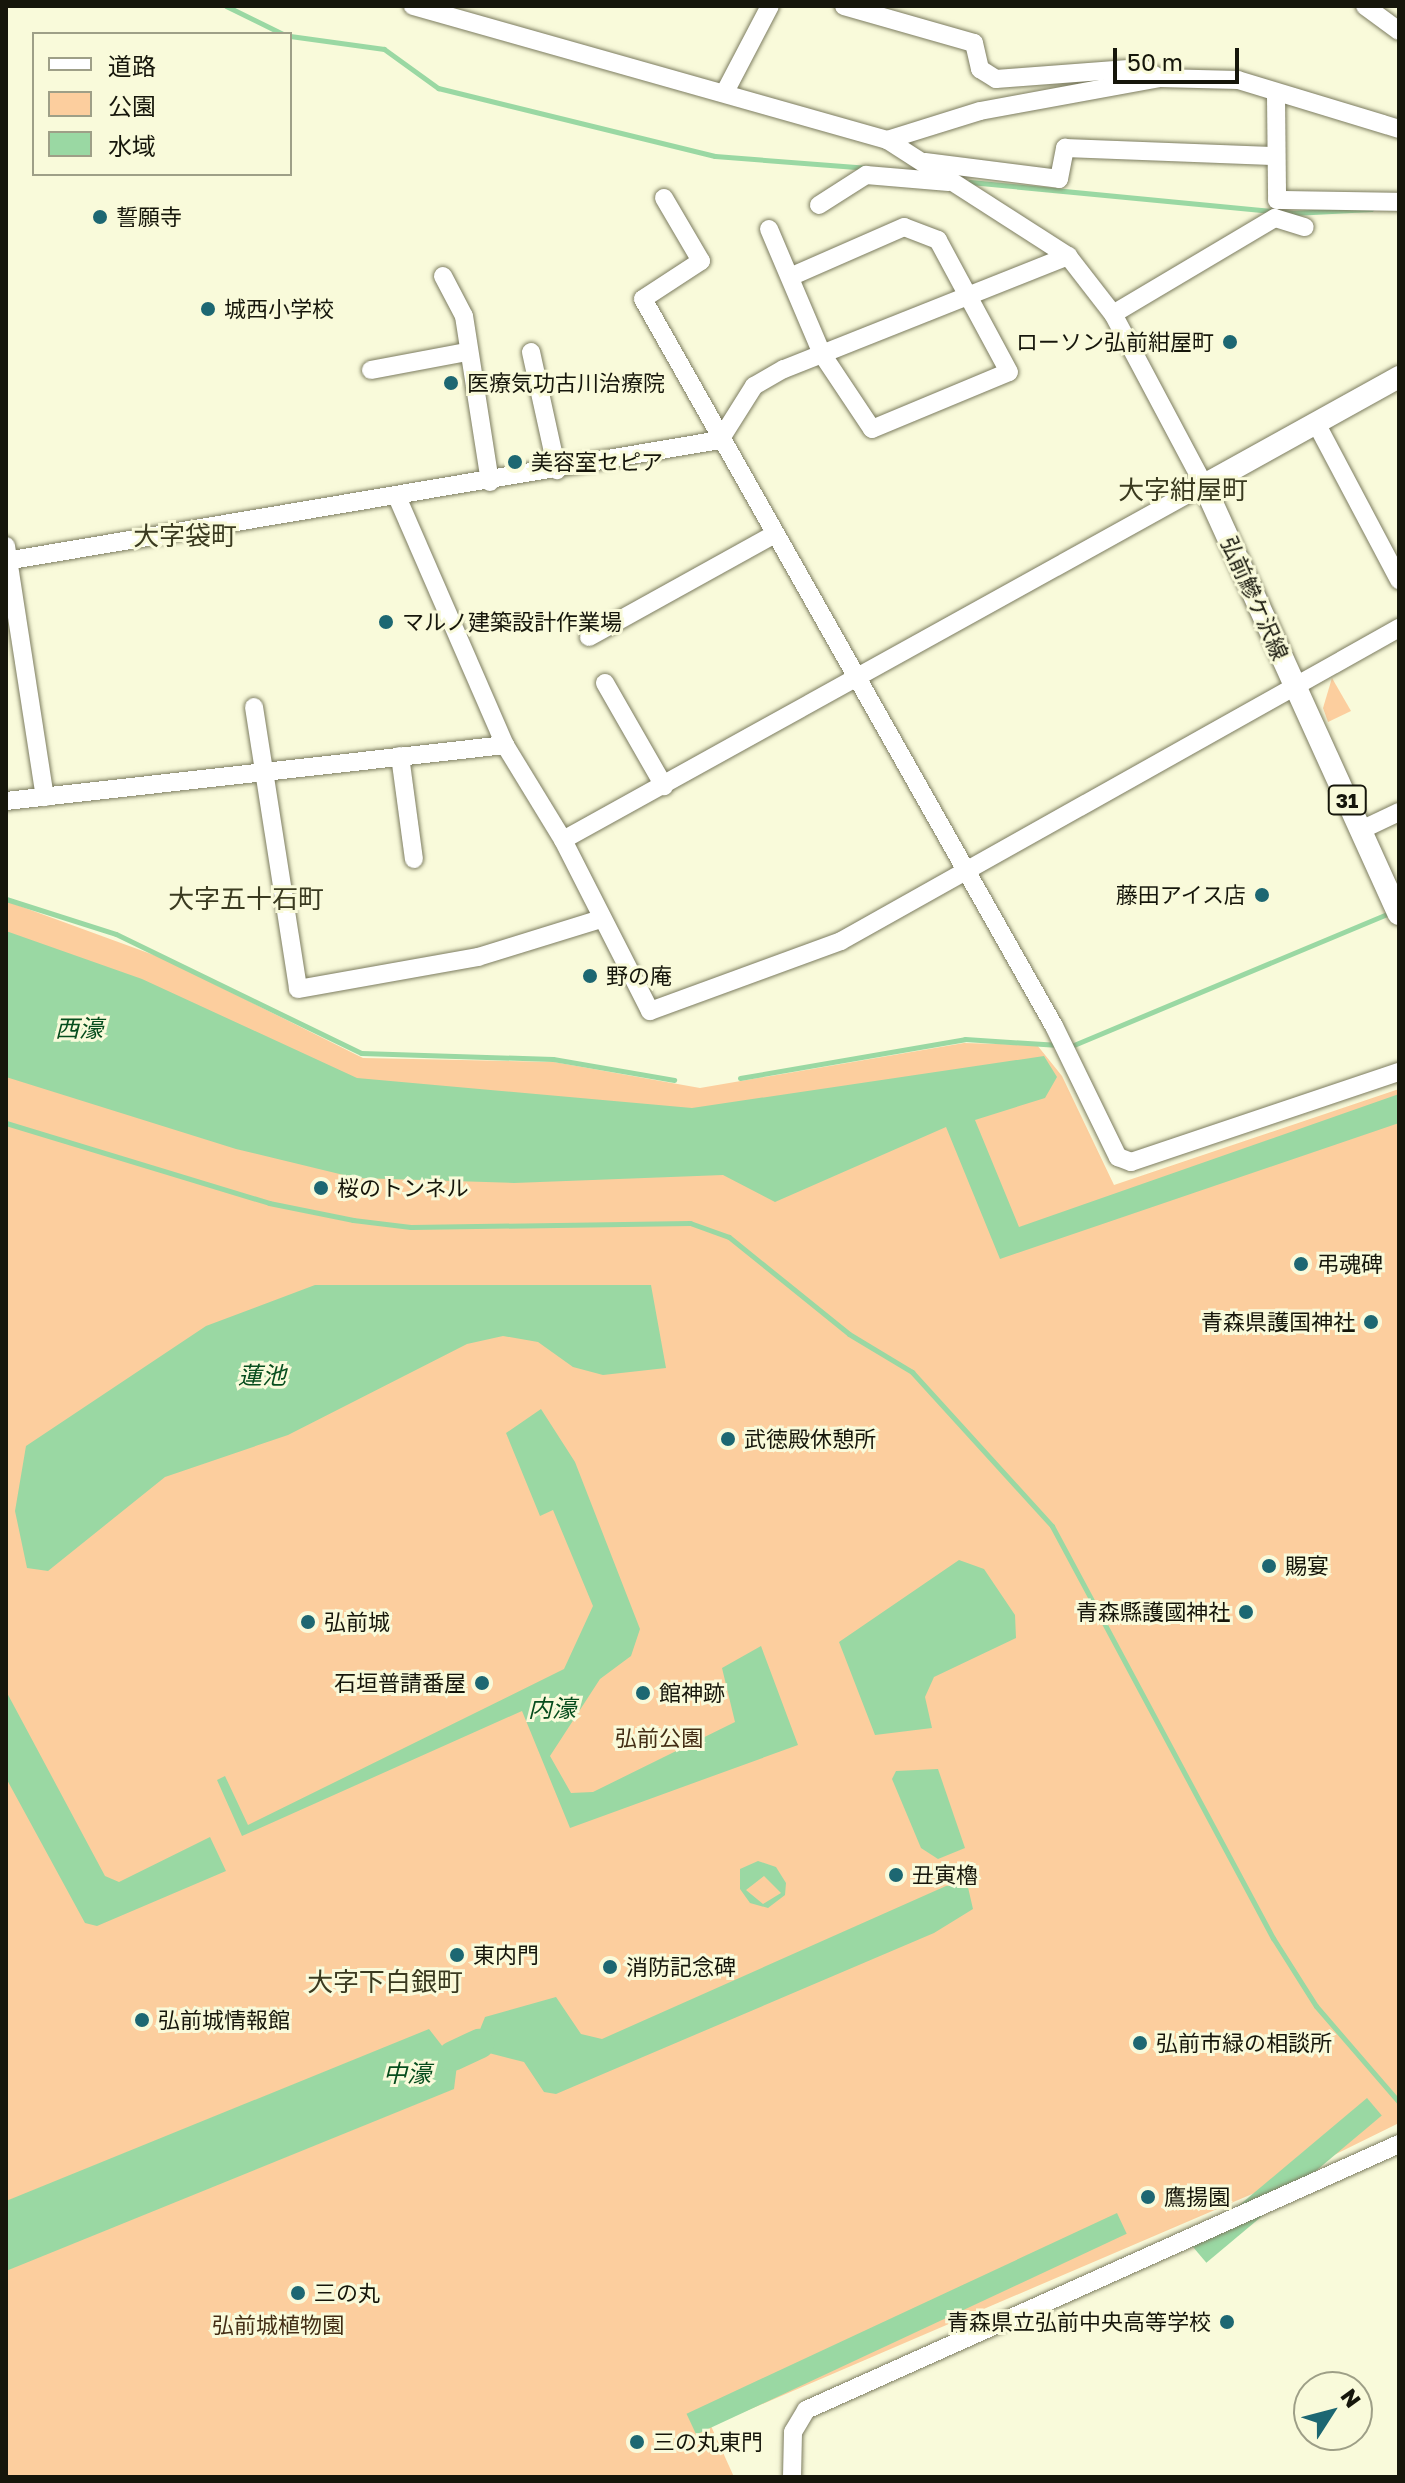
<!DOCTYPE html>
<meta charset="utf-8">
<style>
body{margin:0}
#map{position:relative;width:1405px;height:2483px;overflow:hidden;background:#f9fada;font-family:"Golos Text","Noto Sans JP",sans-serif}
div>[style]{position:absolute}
.green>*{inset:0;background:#fcce9e}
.water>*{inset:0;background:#9ad8a3;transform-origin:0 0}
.stream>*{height:5px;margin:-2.5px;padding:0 2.5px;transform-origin:2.5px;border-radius:2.5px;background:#9ad8a3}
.river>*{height:30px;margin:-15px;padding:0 15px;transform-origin:15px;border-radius:15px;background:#9ad8a3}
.roads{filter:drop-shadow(0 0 2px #7c7c60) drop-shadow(0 0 2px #7c7c60)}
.minor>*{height:18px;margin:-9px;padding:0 9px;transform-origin:9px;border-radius:9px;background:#fff}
.major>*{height:22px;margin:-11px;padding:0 11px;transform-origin:11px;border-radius:11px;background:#fff}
.dots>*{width:22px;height:22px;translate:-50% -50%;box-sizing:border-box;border:4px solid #f9fada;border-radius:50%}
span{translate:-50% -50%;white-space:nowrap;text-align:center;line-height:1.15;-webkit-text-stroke:6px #f9fada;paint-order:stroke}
.shield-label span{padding:2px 6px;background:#f9fada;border:2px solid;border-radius:6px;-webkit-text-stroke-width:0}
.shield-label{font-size:20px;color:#16160b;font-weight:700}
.poi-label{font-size:22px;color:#16160b}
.left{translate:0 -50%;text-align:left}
.right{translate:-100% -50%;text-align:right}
.street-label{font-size:22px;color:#16160b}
.park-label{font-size:22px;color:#432d14}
.water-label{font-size:24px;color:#064d1d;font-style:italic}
.quarter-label{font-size:26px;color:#3a3a20}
.frame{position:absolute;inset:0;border:8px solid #16160b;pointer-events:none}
.legend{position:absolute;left:32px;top:32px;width:260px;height:144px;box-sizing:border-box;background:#f9fada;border:2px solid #9e9f87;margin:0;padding:10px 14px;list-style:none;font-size:24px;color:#16160b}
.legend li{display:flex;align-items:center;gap:16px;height:40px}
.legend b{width:40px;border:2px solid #9e9f87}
.north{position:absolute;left:1293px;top:2371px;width:80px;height:80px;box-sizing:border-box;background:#f9fada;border:2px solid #9e9f87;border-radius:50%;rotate:54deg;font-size:22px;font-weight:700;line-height:32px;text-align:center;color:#16160b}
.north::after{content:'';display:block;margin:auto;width:28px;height:36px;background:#1d6772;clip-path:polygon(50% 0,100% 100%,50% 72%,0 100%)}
.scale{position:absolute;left:1113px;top:48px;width:126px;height:36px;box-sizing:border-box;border:4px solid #16160b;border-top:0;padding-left:10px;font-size:24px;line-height:28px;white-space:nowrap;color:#16160b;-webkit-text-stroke:6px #f9fada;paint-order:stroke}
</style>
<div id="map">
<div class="green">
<div style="clip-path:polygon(1332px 678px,1351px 711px,1328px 722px,1323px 708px)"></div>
<div style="clip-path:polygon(6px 901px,162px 958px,363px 1058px,554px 1062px,700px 1088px,964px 1043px,1037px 1045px,1062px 1076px,1114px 1185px,1399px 1089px,1399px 2123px,1273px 2185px,711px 2426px,734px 2477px,6px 2477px)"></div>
</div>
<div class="water">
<div style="clip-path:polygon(6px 931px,142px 979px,357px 1078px,692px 1108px,1044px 1056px,1057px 1077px,1045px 1098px,975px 1120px,1019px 1227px,1399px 1094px,1399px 1123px,1000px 1259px,946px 1127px,775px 1202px,723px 1175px,514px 1183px,356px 1178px,236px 1149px,6px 1077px)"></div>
<div style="clip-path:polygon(315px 1285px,651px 1285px,666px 1368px,603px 1375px,573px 1367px,538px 1342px,503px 1336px,467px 1344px,288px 1435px,165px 1477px,48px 1571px,27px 1568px,15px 1511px,26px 1446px,206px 1326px)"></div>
<div style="clip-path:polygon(541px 1409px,575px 1462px,640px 1629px,631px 1656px,600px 1679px,550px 1756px,571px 1793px,593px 1792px,735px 1722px,722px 1668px,761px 1646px,798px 1745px,570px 1828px,522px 1711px,242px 1836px,217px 1780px,225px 1776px,248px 1825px,564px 1669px,593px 1606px,553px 1510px,540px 1516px,506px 1433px)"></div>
<div style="clip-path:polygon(959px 1560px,984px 1569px,1015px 1615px,1016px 1638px,934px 1677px,925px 1697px,932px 1728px,875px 1735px,839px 1642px)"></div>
<div style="clip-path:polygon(6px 1691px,105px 1876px,119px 1882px,210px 1837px,226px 1871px,97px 1926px,85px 1923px,6px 1778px)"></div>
<div style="clip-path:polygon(938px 1769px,965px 1848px,938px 1859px,921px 1848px,892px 1779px,896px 1771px)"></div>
<div style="clip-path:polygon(evenodd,758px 1861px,776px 1867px,786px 1883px,785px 1895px,768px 1908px,750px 1903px,740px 1889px,740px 1869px,758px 1861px,764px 1876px,781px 1893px,763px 1904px,746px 1890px,764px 1876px)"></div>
<div style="clip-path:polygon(967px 1883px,973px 1909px,934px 1933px,556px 2094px,544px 2092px,524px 2062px,485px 2052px,477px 2037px,485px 2017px,556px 1997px,581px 2034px,602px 2039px,946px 1886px)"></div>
<div style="clip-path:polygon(429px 2029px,457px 2065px,454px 2089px,6px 2271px,6px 2201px)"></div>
<div style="left:1367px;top:2098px;width:23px;height:229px;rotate:50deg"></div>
<div style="left:1117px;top:2213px;width:23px;height:475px;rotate:65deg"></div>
</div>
<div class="stream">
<div style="left:226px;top:6px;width:64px;rotate:26.2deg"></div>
<div style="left:290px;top:36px;width:95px;rotate:7.9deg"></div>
<div style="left:384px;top:49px;width:67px;rotate:35.8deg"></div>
<div style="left:438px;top:88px;width:285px;rotate:13.8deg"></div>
<div style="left:715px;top:156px;width:151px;rotate:4.5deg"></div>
<div style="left:970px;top:182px;width:324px;rotate:5.5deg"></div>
<div style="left:1293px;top:213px;width:78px;rotate:-2.9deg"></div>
<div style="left:6px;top:899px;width:115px;rotate:17.7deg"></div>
<div style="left:116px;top:934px;width:272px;rotate:25.9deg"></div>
<div style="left:361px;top:1053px;width:192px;rotate:1.8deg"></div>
<div style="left:553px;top:1059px;width:123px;rotate:9.8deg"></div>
<div style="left:1069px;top:1047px;width:348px;rotate:-22.7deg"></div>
<div style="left:740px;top:1078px;width:228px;rotate:-9.8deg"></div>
<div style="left:965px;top:1039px;width:94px;rotate:3.7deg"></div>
<div style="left:6px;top:1123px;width:275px;rotate:16.9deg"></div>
<div style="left:269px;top:1203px;width:86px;rotate:11.4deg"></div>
<div style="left:353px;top:1220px;width:58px;rotate:6.9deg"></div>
<div style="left:411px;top:1227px;width:279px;rotate:-0.8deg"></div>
<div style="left:690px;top:1223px;width:41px;rotate:19.7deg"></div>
<div style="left:729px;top:1237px;width:154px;rotate:38.9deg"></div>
<div style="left:849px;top:1334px;width:74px;rotate:31.1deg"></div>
<div style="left:912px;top:1372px;width:208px;rotate:47.7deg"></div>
<div style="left:1052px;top:1526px;width:468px;rotate:61.8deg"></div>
<div style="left:1273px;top:1938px;width:80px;rotate:57.7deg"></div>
<div style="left:1316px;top:2006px;width:127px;rotate:49.2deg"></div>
</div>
<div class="river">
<div style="left:453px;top:2056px;width:29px;rotate:-25deg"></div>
</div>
<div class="roads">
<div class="minor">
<div style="left:844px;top:6px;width:135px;rotate:15.9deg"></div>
<div style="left:974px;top:43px;width:27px;rotate:77deg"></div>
<div style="left:980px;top:69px;width:19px;rotate:32deg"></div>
<div style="left:996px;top:79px;width:146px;rotate:-4.3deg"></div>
<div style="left:1142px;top:68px;width:20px;rotate:30deg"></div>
<div style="left:1365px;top:6px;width:42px;rotate:36.3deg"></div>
<div style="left:726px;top:90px;width:95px;rotate:-62.4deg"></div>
<div style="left:1276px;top:96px;width:104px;rotate:89.4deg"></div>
<div style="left:1277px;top:200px;width:122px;rotate:0.9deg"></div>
<div style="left:887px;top:140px;width:97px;rotate:-17.3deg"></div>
<div style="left:980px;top:111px;width:182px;rotate:-10.4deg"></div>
<div style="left:1159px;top:78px;width:79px;rotate:1.5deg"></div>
<div style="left:1238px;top:80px;width:168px;rotate:16.9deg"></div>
<div style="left:925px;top:162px;width:135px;rotate:7.2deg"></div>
<div style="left:1059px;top:179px;width:32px;rotate:-79deg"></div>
<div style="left:1065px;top:148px;width:207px;rotate:2.2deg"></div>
<div style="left:664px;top:198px;width:73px;rotate:59.6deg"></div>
<div style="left:701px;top:261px;width:69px;rotate:146.8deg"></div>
<div style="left:643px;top:299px;width:835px;rotate:60.52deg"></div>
<div style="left:1054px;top:1026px;width:146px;rotate:64deg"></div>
<div style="left:1118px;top:1157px;width:14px;rotate:21deg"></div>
<div style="left:1131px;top:1162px;width:283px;rotate:-18.6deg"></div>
<div style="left:819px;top:205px;width:56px;rotate:-32.6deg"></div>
<div style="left:866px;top:175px;width:83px;rotate:4.8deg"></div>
<div style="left:769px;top:229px;width:136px;rotate:67deg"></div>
<div style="left:822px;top:354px;width:90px;rotate:56.3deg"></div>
<div style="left:872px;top:429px;width:148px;rotate:-22.6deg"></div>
<div style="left:1009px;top:372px;width:150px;rotate:-118.3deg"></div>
<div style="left:938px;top:240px;width:36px;rotate:-159deg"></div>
<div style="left:904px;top:227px;width:124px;rotate:156.3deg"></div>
<div style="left:443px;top:276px;width:45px;rotate:62.3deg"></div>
<div style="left:464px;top:316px;width:168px;rotate:81.1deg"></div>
<div style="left:1113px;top:314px;width:188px;rotate:-30.7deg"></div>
<div style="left:1275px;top:218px;width:31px;rotate:17deg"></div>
<div style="left:531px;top:352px;width:121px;rotate:77.6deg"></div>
<div style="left:371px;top:370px;width:97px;rotate:-10.7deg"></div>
<div style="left:1316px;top:423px;width:178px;rotate:62.1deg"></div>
<div style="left:398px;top:499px;width:268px;rotate:66.5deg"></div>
<div style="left:505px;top:745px;width:111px;rotate:58.6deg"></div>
<div style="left:563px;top:840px;width:733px;rotate:-28.98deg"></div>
<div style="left:1204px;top:485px;width:194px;rotate:-118deg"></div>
<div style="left:1113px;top:314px;width:73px;rotate:-127.8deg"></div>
<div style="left:1068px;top:256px;width:215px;rotate:-147.3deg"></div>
<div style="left:887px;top:140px;width:493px;rotate:-164.2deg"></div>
<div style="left:6px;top:546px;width:254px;rotate:81.2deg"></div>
<div style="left:6px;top:561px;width:724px;rotate:-9.62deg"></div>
<div style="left:720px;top:440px;width:64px;rotate:-57.8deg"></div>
<div style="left:754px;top:386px;width:34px;rotate:-30deg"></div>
<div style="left:784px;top:369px;width:306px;rotate:-21.7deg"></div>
<div style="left:589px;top:637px;width:210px;rotate:-29deg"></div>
<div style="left:605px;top:683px;width:119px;rotate:60.2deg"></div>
<div style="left:254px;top:707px;width:285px;rotate:81.1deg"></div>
<div style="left:298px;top:989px;width:183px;rotate:-10.1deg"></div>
<div style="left:478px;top:957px;width:129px;rotate:-17.2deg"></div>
<div style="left:400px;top:756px;width:104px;rotate:82.3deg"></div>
<div style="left:6px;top:801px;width:502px;rotate:-6.4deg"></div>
<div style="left:1361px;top:830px;width:42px;rotate:-25.3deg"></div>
<div style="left:563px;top:840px;width:192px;rotate:63deg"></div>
<div style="left:650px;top:1011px;width:203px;rotate:-20.1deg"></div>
<div style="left:841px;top:941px;width:640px;rotate:-29.29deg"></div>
<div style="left:792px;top:2477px;width:45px;rotate:-88.7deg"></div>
<div style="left:793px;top:2432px;width:26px;rotate:-59deg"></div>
<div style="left:806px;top:2410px;width:650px;rotate:-24.16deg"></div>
</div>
<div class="major">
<div style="left:1399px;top:377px;width:223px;rotate:151deg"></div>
<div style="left:1204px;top:485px;width:471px;rotate:65.6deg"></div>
</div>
</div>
<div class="dots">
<div style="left:100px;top:217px;background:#1d6772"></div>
<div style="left:208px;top:309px;background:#1d6772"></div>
<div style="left:1230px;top:342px;background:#1d6772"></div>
<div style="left:451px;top:383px;background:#1d6772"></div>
<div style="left:515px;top:462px;background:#1d6772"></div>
<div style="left:386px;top:622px;background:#1d6772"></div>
<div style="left:1262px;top:895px;background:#1d6772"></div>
<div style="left:590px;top:976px;background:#1d6772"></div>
<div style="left:321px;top:1188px;background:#1d6772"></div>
<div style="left:1301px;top:1264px;background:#1d6772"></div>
<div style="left:1371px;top:1322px;background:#1d6772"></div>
<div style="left:728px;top:1439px;background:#1d6772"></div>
<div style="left:1269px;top:1566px;background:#1d6772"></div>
<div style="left:1246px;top:1612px;background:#1d6772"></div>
<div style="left:308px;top:1622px;background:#1d6772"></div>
<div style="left:482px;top:1683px;background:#1d6772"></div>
<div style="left:643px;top:1693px;background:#1d6772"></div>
<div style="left:896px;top:1875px;background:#1d6772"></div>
<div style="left:457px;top:1955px;background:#1d6772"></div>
<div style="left:610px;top:1967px;background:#1d6772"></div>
<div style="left:142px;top:2020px;background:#1d6772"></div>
<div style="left:1140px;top:2043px;background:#1d6772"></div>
<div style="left:1148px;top:2197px;background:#1d6772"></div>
<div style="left:298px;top:2293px;background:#1d6772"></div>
<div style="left:1227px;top:2322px;background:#1d6772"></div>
<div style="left:637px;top:2442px;background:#1d6772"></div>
</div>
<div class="shield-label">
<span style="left:1347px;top:800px">31</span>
</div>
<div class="poi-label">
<span class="left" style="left:116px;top:217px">誓願寺</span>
<span class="left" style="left:224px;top:309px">城西小学校</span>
<span class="right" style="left:1214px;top:342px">ローソン弘前紺屋町</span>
<span class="left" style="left:467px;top:383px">医療気功古川治療院</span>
<span class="left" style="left:531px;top:462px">美容室セピア</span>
<span class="left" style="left:402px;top:622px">マルノ建築設計作業場</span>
<span class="right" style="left:1246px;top:895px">藤田アイス店</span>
<span class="left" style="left:606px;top:976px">野の庵</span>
<span class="left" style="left:337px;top:1188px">桜のトンネル</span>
<span class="left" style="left:1317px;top:1264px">弔魂碑</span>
<span class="right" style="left:1355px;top:1322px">青森県護国神社</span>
<span class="left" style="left:744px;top:1439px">武徳殿休憩所</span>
<span class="left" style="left:1285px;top:1566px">賜宴</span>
<span class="right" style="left:1230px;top:1612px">青森縣護國神社</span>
<span class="left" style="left:324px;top:1622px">弘前城</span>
<span class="right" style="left:466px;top:1683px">石垣普請番屋</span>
<span class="left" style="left:659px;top:1693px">館神跡</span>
<span class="left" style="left:912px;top:1875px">丑寅櫓</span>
<span class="left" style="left:473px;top:1955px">東内門</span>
<span class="left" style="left:626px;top:1967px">消防記念碑</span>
<span class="left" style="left:158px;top:2020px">弘前城情報館</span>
<span class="left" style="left:1156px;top:2043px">弘前市緑の相談所</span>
<span class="left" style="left:1164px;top:2197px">鷹揚園</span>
<span class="left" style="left:314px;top:2293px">三の丸</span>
<span class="right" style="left:1211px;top:2322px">青森県立弘前中央高等学校</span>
<span class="left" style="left:653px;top:2442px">三の丸東門</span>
</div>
<div class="street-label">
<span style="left:1255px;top:598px;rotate:66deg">弘前鰺ケ沢線</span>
</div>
<div class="park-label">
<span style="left:659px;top:1738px">弘前公園</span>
<span style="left:278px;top:2325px">弘前城植物園</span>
</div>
<div class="water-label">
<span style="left:79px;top:1028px">西濠</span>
<span style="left:262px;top:1375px">蓮池</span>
<span style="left:552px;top:1708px">内濠</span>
<span style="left:407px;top:2073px">中濠</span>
</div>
<div class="quarter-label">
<span style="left:1183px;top:490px">大字紺屋町</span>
<span style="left:185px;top:536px">大字袋町</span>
<span style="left:246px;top:899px">大字五十石町</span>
<span style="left:385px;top:1982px">大字下白銀町</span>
</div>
<div class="frame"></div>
<ul class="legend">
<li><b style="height:10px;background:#fff"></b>道路</li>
<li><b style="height:22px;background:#fcce9e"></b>公園</li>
<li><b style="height:22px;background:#9ad8a3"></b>水域</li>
</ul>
<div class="north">N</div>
<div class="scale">50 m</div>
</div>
